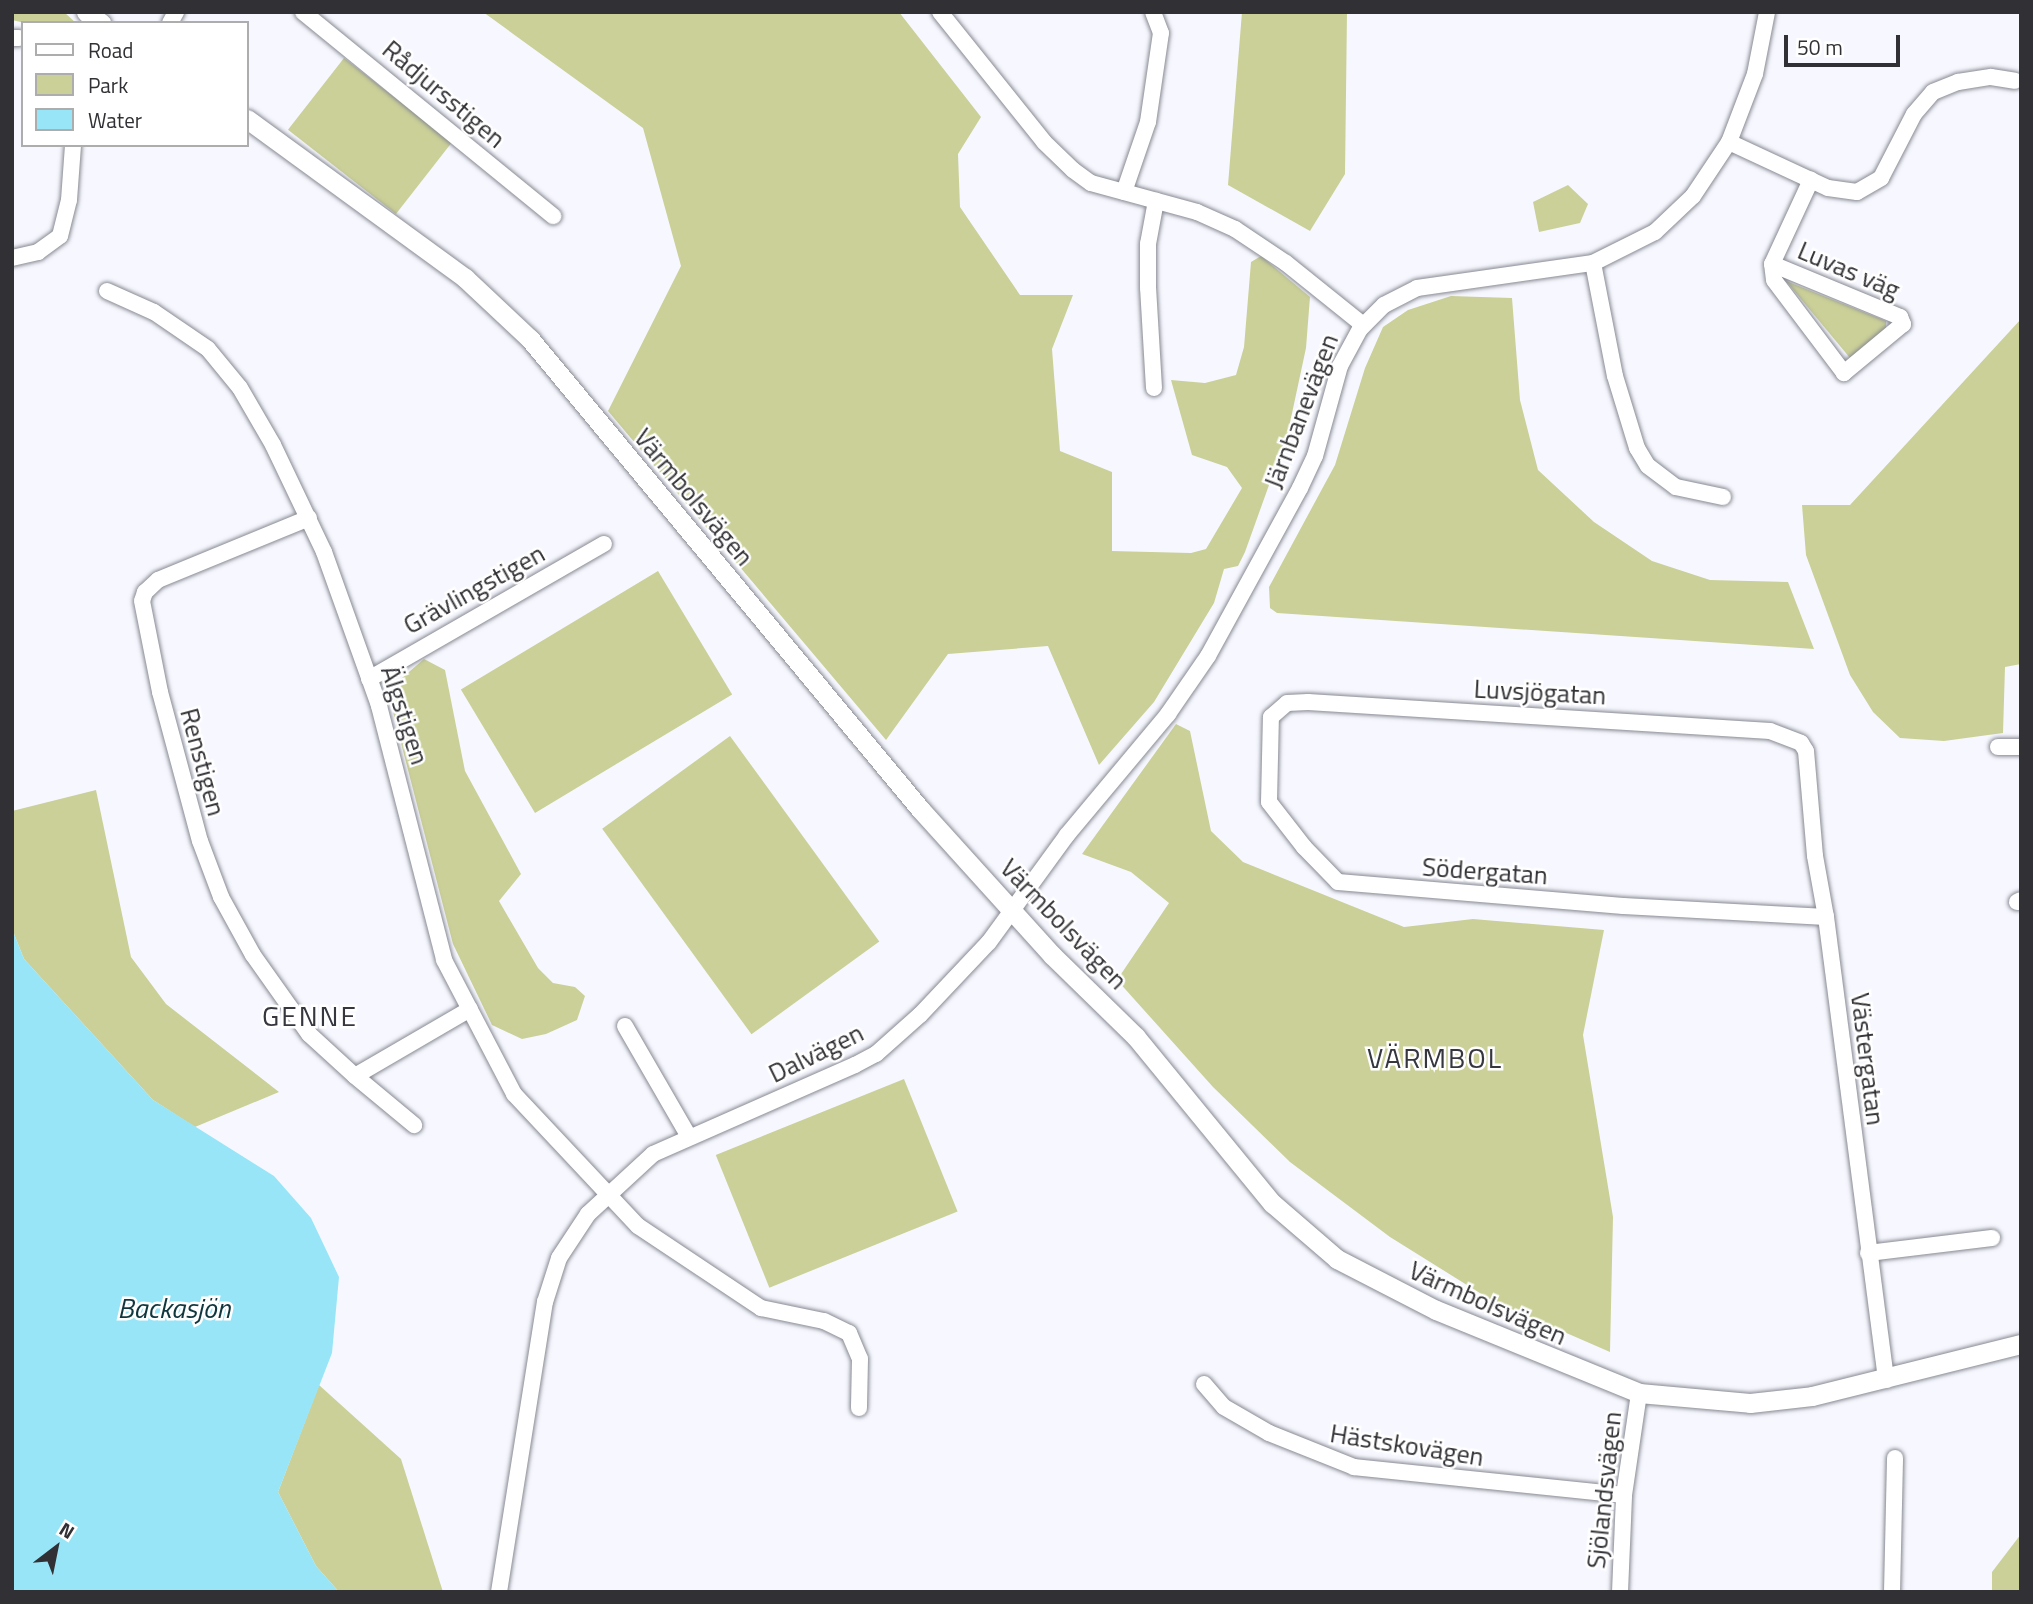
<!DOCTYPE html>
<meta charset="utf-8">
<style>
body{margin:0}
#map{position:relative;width:2033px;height:1604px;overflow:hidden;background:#f7f8ff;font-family:"Titillium Web",sans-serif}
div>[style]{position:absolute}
.green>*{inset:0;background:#cbd098;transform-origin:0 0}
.water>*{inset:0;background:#97e5f7}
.roads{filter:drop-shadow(0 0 2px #878992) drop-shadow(0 0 2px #878992)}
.minor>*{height:16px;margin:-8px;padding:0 8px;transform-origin:8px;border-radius:8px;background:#fff}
.tertiary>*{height:19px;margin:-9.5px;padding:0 9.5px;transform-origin:9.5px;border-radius:9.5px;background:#fff}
span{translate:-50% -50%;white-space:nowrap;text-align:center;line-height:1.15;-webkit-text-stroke:5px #fff;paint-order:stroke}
.street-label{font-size:26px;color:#313135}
.neighbourhood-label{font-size:28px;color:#35363e;letter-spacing:2px}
.water-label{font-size:28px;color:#10363e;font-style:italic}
.frame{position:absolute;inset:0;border:14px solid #313135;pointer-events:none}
.legend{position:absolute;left:21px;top:21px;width:228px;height:126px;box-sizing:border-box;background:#fff;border:2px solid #adadae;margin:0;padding:9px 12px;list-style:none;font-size:21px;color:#313135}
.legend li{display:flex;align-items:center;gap:14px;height:35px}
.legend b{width:35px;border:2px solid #adadae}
.north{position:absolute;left:21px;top:1513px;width:70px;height:70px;-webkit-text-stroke:5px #fff;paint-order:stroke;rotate:32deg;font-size:19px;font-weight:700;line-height:28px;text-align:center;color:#313135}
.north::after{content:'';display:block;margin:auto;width:24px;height:32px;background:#313135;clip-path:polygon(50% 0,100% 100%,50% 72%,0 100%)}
.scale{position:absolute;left:1784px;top:35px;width:116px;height:32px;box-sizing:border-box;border:4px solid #313135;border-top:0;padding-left:9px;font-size:21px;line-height:24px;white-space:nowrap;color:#313135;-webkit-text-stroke:5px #fff;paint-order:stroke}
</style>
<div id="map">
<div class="green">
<div style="clip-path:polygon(12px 12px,64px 12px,76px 23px,25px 23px,12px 20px)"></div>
<div style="clip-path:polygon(483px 12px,899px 12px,981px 117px,958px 154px,960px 207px,1020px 295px,1073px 295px,1052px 349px,1060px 451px,1112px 472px,1112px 551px,1191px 553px,1206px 549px,1242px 488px,1227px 467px,1192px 455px,1171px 380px,1205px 383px,1236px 375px,1244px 347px,1251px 262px,1261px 256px,1310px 297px,1306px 348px,1288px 432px,1245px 552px,1238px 566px,1224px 569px,1214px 603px,1154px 702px,1099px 765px,1048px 646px,948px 654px,886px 740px,608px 411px,681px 266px,643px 128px)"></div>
<div style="clip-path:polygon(1242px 12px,1347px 12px,1345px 174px,1310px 231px,1228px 185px)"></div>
<div style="left:344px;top:58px;width:137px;height:91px;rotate:38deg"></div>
<div style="clip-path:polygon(1568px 185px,1588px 204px,1580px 223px,1539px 232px,1533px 202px)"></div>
<div style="clip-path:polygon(1786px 281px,1886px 321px,1886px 329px,1850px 358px)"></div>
<div style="clip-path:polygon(1451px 296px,1512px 298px,1520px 400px,1538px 470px,1594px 522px,1652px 561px,1710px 580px,1788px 582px,1814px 649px,1277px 613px,1270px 608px,1269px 587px,1335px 465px,1365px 368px,1383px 327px,1408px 310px)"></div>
<div style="clip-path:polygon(2021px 319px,2021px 664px,2005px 667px,2003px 733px,1944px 741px,1900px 738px,1873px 712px,1850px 675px,1806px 555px,1802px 505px,1850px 505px)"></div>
<div style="left:658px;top:571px;width:144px;height:230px;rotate:59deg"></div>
<div style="clip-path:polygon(424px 659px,445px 670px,465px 771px,521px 874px,499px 901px,538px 968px,553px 983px,575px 987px,585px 996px,577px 1020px,546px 1034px,522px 1039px,492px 1025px,453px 944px,392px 708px,395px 684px)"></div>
<div style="clip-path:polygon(1176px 724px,1190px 731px,1211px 831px,1243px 862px,1404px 927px,1473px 919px,1604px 930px,1583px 1035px,1613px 1217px,1610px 1352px,1491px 1300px,1390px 1237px,1290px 1162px,1213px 1087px,1117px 980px,1169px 903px,1131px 872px,1082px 854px)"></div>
<div style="left:730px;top:736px;width:254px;height:158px;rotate:54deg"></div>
<div style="clip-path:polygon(96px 790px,131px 957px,166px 1004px,279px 1092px,195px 1127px,153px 1100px,24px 959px,12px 929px,12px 811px)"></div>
<div style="left:904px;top:1079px;width:143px;height:203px;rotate:68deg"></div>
<div style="clip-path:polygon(319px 1385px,401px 1459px,443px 1592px,339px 1592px,316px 1566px,278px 1492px)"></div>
<div style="clip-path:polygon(2021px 1534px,2021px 1592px,1992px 1592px,1992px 1572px)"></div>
</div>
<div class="water">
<div style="clip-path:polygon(12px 929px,24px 959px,153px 1100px,274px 1176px,311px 1218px,339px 1277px,332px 1353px,278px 1492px,316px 1566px,339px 1592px,12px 1592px)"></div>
</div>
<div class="roads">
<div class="minor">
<div style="left:303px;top:12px;width:323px;rotate:39.2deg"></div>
<div style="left:940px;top:12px;width:166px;rotate:51.3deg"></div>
<div style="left:1044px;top:142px;width:40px;rotate:44deg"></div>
<div style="left:1073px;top:170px;width:22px;rotate:36deg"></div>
<div style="left:1091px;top:183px;width:110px;rotate:15.3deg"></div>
<div style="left:1197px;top:212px;width:42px;rotate:24.1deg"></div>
<div style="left:1235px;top:229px;width:61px;rotate:33.7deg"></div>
<div style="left:1286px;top:263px;width:99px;rotate:38.8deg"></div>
<div style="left:170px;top:23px;width:13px;rotate:-61deg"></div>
<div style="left:12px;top:38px;width:7px"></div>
<div style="left:1729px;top:142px;width:109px;rotate:24.9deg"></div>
<div style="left:1828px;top:188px;width:29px;rotate:8deg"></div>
<div style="left:1857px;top:192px;width:28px;rotate:-30deg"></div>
<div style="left:1881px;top:178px;width:72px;rotate:-62.7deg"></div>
<div style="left:1914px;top:114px;width:29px;rotate:-49deg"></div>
<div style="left:1933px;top:92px;width:27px;rotate:-22deg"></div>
<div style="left:1958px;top:82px;width:33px;rotate:-9deg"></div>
<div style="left:1991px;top:77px;width:24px;rotate:9deg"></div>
<div style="left:1124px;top:192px;width:74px;rotate:-71.1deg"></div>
<div style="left:1148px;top:122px;width:90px;rotate:-81.7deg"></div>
<div style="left:1161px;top:33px;width:22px;rotate:-111deg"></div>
<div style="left:12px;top:258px;width:27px;rotate:-13deg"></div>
<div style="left:38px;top:252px;width:27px;rotate:-36deg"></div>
<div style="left:60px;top:236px;width:37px;rotate:-76deg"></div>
<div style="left:69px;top:200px;width:55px;rotate:-85.8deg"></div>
<div style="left:1593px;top:263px;width:115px;rotate:79deg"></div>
<div style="left:1615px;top:376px;width:75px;rotate:73deg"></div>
<div style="left:1637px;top:448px;width:21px;rotate:59deg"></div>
<div style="left:1648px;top:466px;width:35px;rotate:37deg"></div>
<div style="left:1676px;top:487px;width:48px;rotate:12deg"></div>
<div style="left:1772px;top:264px;width:139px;rotate:22.5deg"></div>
<div style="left:1900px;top:317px;width:8px;rotate:67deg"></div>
<div style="left:1903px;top:324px;width:77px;rotate:140.3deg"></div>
<div style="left:1844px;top:373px;width:116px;rotate:-127deg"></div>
<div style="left:1774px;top:280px;width:16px;rotate:-97deg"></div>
<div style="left:1772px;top:264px;width:93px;rotate:-65.1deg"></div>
<div style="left:107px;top:291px;width:51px;rotate:24.1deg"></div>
<div style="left:154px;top:312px;width:65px;rotate:34.4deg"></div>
<div style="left:208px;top:349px;width:50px;rotate:50.6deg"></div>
<div style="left:240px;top:388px;width:66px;rotate:59.9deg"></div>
<div style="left:273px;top:445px;width:119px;rotate:64.5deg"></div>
<div style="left:324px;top:552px;width:164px;rotate:70.3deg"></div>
<div style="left:379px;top:706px;width:262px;rotate:75.6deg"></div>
<div style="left:444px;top:960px;width:151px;rotate:62.4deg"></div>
<div style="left:514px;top:1094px;width:181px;rotate:46.8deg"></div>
<div style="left:638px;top:1226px;width:148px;rotate:33.7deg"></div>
<div style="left:761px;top:1308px;width:64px;rotate:11.7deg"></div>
<div style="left:824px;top:1321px;width:28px;rotate:26deg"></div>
<div style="left:849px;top:1333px;width:28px;rotate:67deg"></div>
<div style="left:860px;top:1359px;width:49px;rotate:91.2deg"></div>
<div style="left:1154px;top:388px;width:100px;rotate:-93.4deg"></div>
<div style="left:1148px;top:288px;width:44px;rotate:-90deg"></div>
<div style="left:1148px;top:244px;width:44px;rotate:-79.5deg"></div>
<div style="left:309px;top:518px;width:163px;rotate:157.7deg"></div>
<div style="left:158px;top:580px;width:18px;rotate:137deg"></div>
<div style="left:145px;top:592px;width:9px;rotate:108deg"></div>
<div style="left:142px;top:601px;width:93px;rotate:78.8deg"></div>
<div style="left:160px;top:692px;width:154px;rotate:75deg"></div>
<div style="left:200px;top:841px;width:60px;rotate:69.4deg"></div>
<div style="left:221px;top:897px;width:66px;rotate:61.1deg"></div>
<div style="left:253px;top:955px;width:97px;rotate:54.7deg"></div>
<div style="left:309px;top:1034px;width:62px;rotate:42.4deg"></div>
<div style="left:355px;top:1076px;width:133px;rotate:-30.2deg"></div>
<div style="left:369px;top:679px;width:271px;rotate:-29.9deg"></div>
<div style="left:1998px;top:747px;width:23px"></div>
<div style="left:2017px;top:902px;width:4px;rotate:-27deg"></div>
<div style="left:1826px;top:917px;width:203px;rotate:-176.9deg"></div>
<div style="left:1623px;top:906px;width:286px;rotate:-175.2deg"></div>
<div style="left:1338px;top:882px;width:49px;rotate:-134.2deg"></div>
<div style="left:1304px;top:847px;width:57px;rotate:-127.9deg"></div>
<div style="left:1269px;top:802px;width:85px;rotate:-88.7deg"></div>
<div style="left:1271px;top:717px;width:21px;rotate:-41deg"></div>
<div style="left:1287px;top:703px;width:21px;rotate:-3deg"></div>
<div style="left:1308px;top:702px;width:463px;rotate:3.6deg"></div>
<div style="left:1770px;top:731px;width:33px;rotate:21deg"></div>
<div style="left:1801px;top:743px;width:9px;rotate:58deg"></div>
<div style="left:1806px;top:751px;width:105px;rotate:85.1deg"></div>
<div style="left:1815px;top:856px;width:62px;rotate:79.8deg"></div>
<div style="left:1826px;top:917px;width:467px;rotate:82.6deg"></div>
<div style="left:625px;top:1026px;width:128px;rotate:60deg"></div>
<div style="left:355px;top:1076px;width:77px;rotate:39.7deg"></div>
<div style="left:1868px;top:1253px;width:125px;rotate:-6.9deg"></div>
<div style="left:1204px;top:1384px;width:30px;rotate:49deg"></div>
<div style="left:1224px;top:1407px;width:52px;rotate:30deg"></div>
<div style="left:1269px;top:1433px;width:92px;rotate:21.8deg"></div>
<div style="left:1354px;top:1467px;width:271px;rotate:5.9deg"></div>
<div style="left:499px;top:1592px;width:294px;rotate:-81deg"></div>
<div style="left:545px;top:1302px;width:46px;rotate:-72.3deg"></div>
<div style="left:559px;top:1258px;width:53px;rotate:-56.6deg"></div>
<div style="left:588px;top:1214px;width:88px;rotate:-42.7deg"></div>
<div style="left:653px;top:1154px;width:221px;rotate:-23.8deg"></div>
<div style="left:855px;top:1065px;width:24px;rotate:-28deg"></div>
<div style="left:876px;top:1054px;width:59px;rotate:-41.6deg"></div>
<div style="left:920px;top:1015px;width:100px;rotate:-46.6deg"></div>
<div style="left:989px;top:942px;width:132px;rotate:-53.9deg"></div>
<div style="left:1067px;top:835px;width:158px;rotate:-50.1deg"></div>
<div style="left:1168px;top:714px;width:70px;rotate:-55.4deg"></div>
<div style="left:1208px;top:656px;width:192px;rotate:-61.3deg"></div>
<div style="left:1300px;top:488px;width:35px;rotate:-65deg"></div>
<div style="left:1315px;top:456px;width:93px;rotate:-74.5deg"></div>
<div style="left:1340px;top:366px;width:42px;rotate:-61.6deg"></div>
<div style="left:1360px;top:329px;width:34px;rotate:-45deg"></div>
<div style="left:1384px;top:305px;width:37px;rotate:-27deg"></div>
<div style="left:1417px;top:288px;width:178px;rotate:-8.1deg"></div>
<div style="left:1593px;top:263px;width:69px;rotate:-26.6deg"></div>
<div style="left:1655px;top:232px;width:52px;rotate:-43.5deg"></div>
<div style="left:1693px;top:196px;width:65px;rotate:-56.3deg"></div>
<div style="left:1729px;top:142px;width:73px;rotate:-69.1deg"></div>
<div style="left:1755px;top:74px;width:63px;rotate:-79deg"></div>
<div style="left:1620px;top:1592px;width:97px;rotate:-87.6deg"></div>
<div style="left:1624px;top:1495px;width:103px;rotate:-81.6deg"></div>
<div style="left:1892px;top:1592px;width:134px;rotate:-88.7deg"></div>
</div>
<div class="tertiary">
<div style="left:86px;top:12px;width:19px;rotate:36deg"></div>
<div style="left:247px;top:119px;width:270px;rotate:36.1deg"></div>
<div style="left:465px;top:278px;width:89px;rotate:43.2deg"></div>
<div style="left:530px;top:339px;width:611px;rotate:50.31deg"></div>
<div style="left:920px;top:809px;width:197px;rotate:47.9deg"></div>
<div style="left:1052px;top:955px;width:117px;rotate:44.3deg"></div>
<div style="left:1136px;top:1037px;width:215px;rotate:50.7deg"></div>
<div style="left:1272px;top:1203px;width:86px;rotate:40.7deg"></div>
<div style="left:1337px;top:1259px;width:111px;rotate:27.3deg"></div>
<div style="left:1436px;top:1310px;width:219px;rotate:22.2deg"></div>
<div style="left:1639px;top:1393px;width:111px;rotate:5.1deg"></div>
<div style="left:1750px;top:1403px;width:62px;rotate:-6.4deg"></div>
<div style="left:1812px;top:1396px;width:215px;rotate:-14deg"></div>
</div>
</div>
<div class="street-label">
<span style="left:444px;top:94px;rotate:40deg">Rådjursstigen</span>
<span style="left:1849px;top:270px;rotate:23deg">Luvas väg</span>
<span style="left:1301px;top:411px;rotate:-69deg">Järnbanevägen</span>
<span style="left:694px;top:497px;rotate:50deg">Värmbolsvägen</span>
<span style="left:474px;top:589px;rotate:-29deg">Grävlingstigen</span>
<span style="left:1540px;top:692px;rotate:3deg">Luvsjögatan</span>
<span style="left:405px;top:715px;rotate:72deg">Älgstigen</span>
<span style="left:203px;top:762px;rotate:75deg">Renstigen</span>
<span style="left:1485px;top:871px;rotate:4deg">Södergatan</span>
<span style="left:1064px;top:924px;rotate:46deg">Värmbolsvägen</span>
<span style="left:816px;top:1053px;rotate:-26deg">Dalvägen</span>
<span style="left:1868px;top:1059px;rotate:83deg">Västergatan</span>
<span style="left:1488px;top:1303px;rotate:24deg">Värmbolsvägen</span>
<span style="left:1407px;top:1445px;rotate:9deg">Hästskovägen</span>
<span style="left:1604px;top:1490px;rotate:-84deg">Sjölandsvägen</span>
</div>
<div class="neighbourhood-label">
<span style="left:310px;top:1016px">GENNE</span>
<span style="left:1435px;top:1058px">VÄRMBOL</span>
</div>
<div class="water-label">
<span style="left:174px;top:1308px">Backasjön</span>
</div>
<div class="frame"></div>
<ul class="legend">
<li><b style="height:9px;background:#fff"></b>Road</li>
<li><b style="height:19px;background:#cbd098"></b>Park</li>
<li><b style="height:19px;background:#97e5f7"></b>Water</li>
</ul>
<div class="north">N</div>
<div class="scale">50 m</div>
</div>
